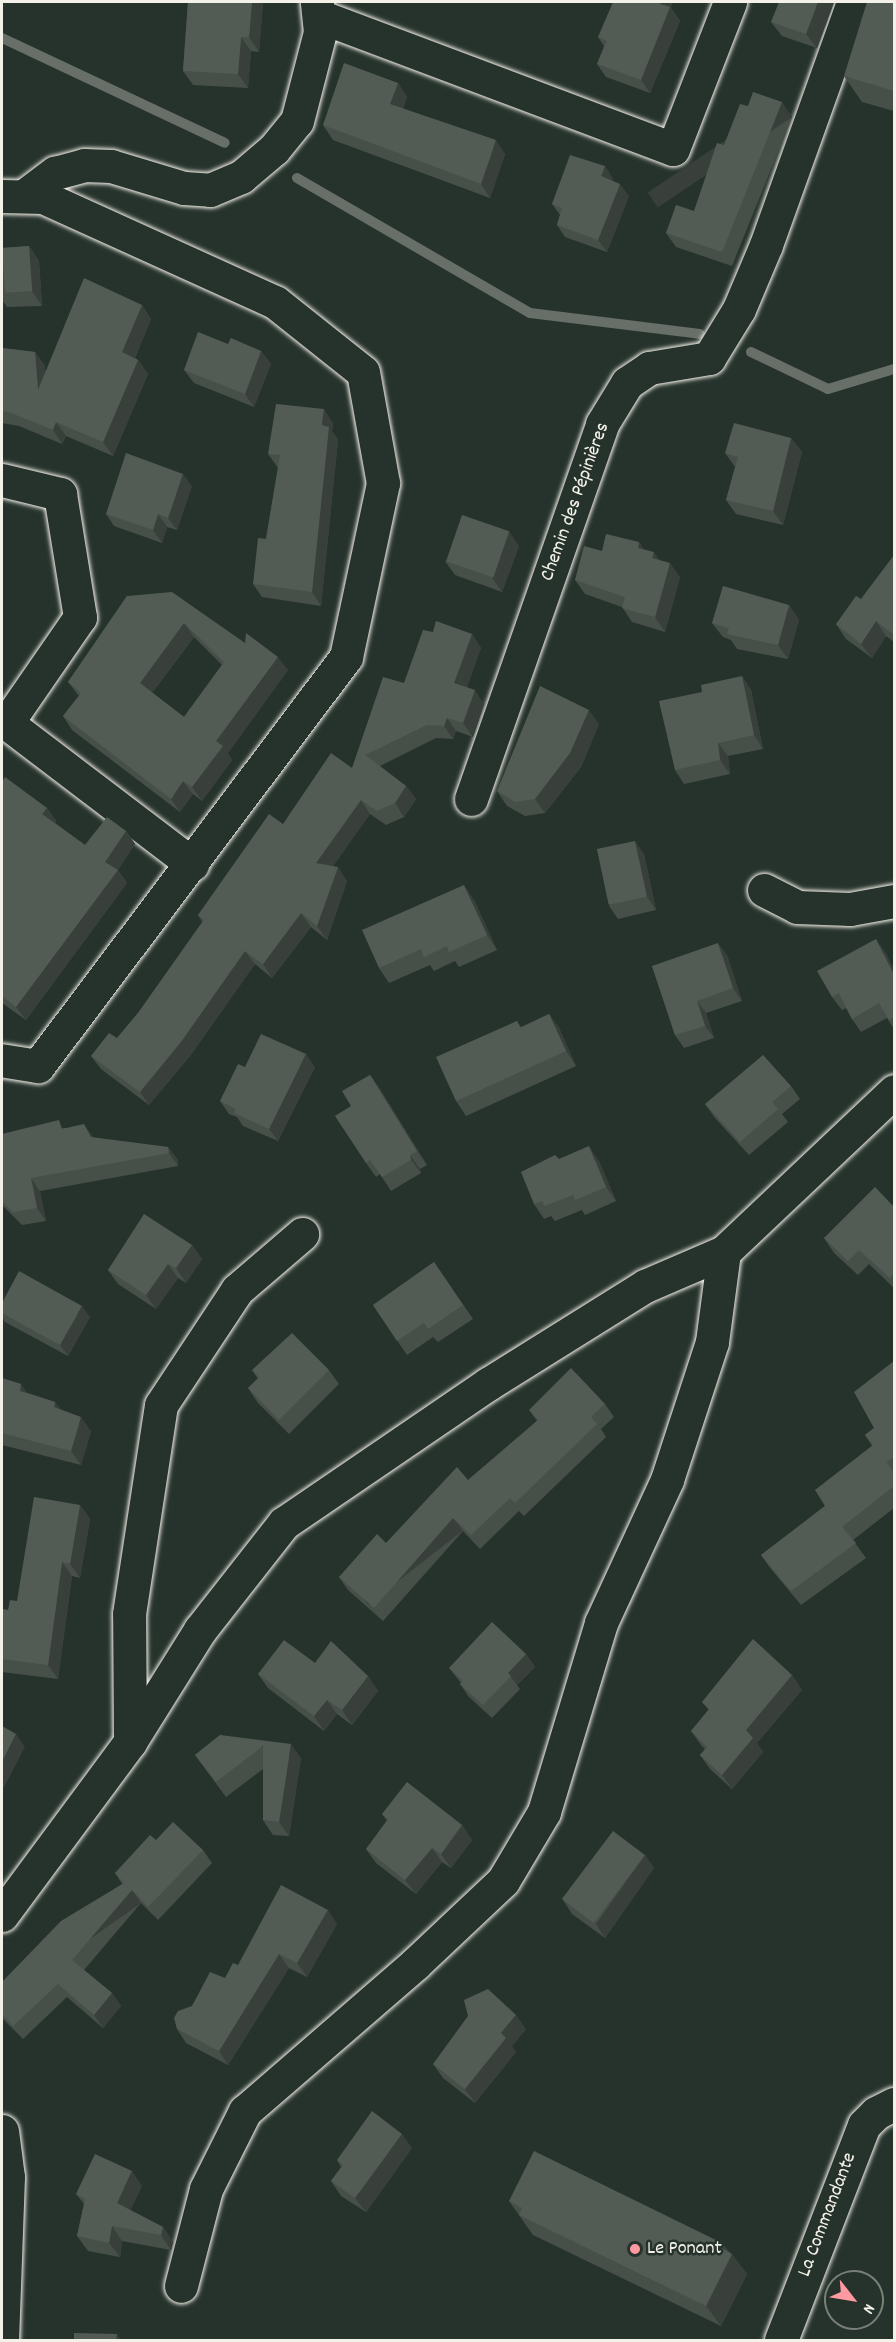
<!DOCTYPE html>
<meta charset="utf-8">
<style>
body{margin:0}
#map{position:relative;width:896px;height:2342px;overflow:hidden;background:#26332d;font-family:Dekko,sans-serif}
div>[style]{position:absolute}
.stream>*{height:10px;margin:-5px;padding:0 5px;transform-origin:5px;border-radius:5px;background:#676f68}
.roads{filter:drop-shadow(0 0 2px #f4f1e8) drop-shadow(0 0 2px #f4f1e8)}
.minor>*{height:33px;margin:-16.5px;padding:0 16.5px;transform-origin:16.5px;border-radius:16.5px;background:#26332d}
.wall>*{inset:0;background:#474f49}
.shaded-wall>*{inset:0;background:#39403c;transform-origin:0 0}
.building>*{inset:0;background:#525c55;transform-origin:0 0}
.dots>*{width:16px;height:16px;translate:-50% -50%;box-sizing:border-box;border:3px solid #26332d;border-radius:50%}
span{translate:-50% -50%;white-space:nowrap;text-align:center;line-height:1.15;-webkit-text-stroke:5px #26332d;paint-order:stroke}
.street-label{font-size:20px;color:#f4f1e8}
.poi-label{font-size:20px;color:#f4f1e8}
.left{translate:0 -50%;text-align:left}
.frame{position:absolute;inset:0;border:3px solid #f4f1e8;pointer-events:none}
.north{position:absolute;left:824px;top:2270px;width:60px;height:60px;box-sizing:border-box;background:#26332d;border:2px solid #787f78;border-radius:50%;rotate:121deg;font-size:16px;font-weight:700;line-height:24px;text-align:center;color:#f4f1e8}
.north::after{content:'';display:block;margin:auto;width:21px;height:27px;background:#ff9aa2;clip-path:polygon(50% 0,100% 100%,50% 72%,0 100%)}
</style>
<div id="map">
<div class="stream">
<div style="left:2px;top:38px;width:246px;rotate:25.2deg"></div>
<div style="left:297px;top:178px;width:269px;rotate:30.1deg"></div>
<div style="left:530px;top:313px;width:171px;rotate:7deg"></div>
<div style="left:751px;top:352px;width:85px;rotate:25.7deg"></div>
<div style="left:828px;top:389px;width:69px;rotate:-16.9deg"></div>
</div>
<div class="roads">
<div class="minor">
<div style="left:319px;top:16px;width:378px;rotate:20.6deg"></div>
<div style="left:673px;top:149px;width:158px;rotate:-68.8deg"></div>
<div style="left:2px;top:196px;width:41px;rotate:1.4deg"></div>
<div style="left:43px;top:197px;width:255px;rotate:24.4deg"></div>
<div style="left:275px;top:302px;width:112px;rotate:38.5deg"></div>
<div style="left:363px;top:372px;width:113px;rotate:79.8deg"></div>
<div style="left:383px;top:483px;width:178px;rotate:102deg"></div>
<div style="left:346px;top:657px;width:512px;rotate:126.98deg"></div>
<div style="left:38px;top:1066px;width:36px;rotate:-171deg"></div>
<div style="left:24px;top:196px;width:39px;rotate:-37deg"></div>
<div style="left:55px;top:173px;width:30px;rotate:-15deg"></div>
<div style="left:84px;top:165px;width:27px;rotate:2deg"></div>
<div style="left:111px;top:166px;width:76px;rotate:16.8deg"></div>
<div style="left:184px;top:188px;width:26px;rotate:4deg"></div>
<div style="left:210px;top:190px;width:34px;rotate:-23deg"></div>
<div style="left:241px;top:177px;width:43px;rotate:-40.3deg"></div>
<div style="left:274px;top:149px;width:36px;rotate:-51deg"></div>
<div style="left:297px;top:121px;width:92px;rotate:-75.5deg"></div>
<div style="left:320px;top:32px;width:30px;rotate:-96deg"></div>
<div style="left:2px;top:480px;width:60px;rotate:13.6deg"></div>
<div style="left:60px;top:494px;width:125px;rotate:80.8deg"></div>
<div style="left:80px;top:617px;width:129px;rotate:124.6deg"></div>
<div style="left:7px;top:723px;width:233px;rotate:37.3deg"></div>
<div style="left:471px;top:799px;width:397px;rotate:-70.7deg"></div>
<div style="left:602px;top:424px;width:48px;rotate:-58.6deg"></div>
<div style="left:627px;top:383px;width:27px;rotate:-34deg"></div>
<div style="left:649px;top:368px;width:61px;rotate:-9.5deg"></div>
<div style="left:709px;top:358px;width:57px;rotate:-58.5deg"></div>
<div style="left:739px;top:309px;width:69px;rotate:-67.1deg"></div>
<div style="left:766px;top:245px;width:258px;rotate:-70.3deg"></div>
<div style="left:764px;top:890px;width:37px;rotate:27deg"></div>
<div style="left:797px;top:907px;width:53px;rotate:2.2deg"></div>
<div style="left:850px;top:909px;width:45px;rotate:-10.3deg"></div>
<div style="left:724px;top:1252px;width:234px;rotate:-43.4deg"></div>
<div style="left:130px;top:1742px;width:128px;rotate:-90.4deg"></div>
<div style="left:129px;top:1614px;width:211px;rotate:-81.3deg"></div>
<div style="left:161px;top:1405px;width:138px;rotate:-56.5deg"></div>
<div style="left:237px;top:1290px;width:86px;rotate:-40.7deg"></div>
<div style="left:2px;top:1915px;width:215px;rotate:-53.5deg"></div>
<div style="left:130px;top:1742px;width:132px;rotate:-58deg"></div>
<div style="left:200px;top:1630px;width:136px;rotate:-51.9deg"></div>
<div style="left:284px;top:1523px;width:247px;rotate:-34.3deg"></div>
<div style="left:488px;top:1384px;width:185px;rotate:-32deg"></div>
<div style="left:645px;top:1286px;width:86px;rotate:-23.3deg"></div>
<div style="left:724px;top:1252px;width:91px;rotate:97.6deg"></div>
<div style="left:712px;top:1342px;width:145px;rotate:108.1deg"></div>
<div style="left:667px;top:1480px;width:157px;rotate:114.8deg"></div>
<div style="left:601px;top:1623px;width:197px;rotate:106.8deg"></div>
<div style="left:544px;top:1812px;width:80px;rotate:120.7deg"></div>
<div style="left:503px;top:1881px;width:121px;rotate:136.7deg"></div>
<div style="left:415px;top:1964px;width:225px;rotate:139.1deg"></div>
<div style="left:245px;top:2111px;width:87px;rotate:116.6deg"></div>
<div style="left:206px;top:2189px;width:100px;rotate:104.5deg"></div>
<div style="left:2px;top:2131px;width:46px;rotate:82.6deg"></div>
<div style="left:8px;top:2177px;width:163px;rotate:92.1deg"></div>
<div style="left:781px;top:2340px;width:230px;rotate:-68.9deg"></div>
<div style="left:864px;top:2125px;width:17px;rotate:-45deg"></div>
<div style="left:876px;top:2113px;width:20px;rotate:-27deg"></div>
</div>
</div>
<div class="wall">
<div style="clip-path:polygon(188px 2px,263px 2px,259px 52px,251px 51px,248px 88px,193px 85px,183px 71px)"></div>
<div style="clip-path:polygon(834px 2px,817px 48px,782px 36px,771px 22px)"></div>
<div style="clip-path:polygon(894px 2px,894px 111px,862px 102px,844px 76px)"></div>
<div style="clip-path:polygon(671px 8px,680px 21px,650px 93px,606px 77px,597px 64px,604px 46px,598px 37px)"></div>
<div style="clip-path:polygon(398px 83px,407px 97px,403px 109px,505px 154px,490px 198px,333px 140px,323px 125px)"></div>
<div style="clip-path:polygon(792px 117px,732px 266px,676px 247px,666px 233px,694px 211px,724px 145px)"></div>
<div style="clip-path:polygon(605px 166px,613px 179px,612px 181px,629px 196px,607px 252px,565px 237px,557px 225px,560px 215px,552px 204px)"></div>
<div style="clip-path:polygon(29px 246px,39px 261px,42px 306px,7px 307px,2px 300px,2px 248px)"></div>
<div style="clip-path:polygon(142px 305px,151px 319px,135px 358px,138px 360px,148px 374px,113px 456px,66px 436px,62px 444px,19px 426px,2px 423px,2px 348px,35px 352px,45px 366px,45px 371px)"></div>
<div style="clip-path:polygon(228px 344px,261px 351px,271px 364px,254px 407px,194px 383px,184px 370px)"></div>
<div style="clip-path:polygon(333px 423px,332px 431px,338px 440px,321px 606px,262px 597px,253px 584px,266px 539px,278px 468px,268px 454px)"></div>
<div style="clip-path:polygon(791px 438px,802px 452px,783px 525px,736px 514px,726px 500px,735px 467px,725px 453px)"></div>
<div style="clip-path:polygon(192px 486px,177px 530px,167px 527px,162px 543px,114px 526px,106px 514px)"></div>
<div style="clip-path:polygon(639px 542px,644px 550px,660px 560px,680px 577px,665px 632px,632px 622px,622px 607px,585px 594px,575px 580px,602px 551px)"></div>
<div style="clip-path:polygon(519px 546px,502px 592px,455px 575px,445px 561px)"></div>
<div style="clip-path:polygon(894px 556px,894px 642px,886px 636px,872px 658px,846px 639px,836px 624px,861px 599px)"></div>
<div style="clip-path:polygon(evenodd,127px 596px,245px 643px,288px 670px,228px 753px,232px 760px,202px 801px,193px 794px,180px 812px,72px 730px,63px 716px,79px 696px,68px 682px,127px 596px,194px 637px,222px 665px,184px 717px,152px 693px,194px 637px)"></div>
<div style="clip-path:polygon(789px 605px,799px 620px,788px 659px,737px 649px,731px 640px,723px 637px,712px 623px)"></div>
<div style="clip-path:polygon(433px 632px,472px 634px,481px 648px,467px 687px,484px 704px,473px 737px,456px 731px,453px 739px,436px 738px,380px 766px,406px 786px,416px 799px,404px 817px,386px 825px,370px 814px,333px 866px,347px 881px,327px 940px,311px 927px,272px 978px,255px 964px,190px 1056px,149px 1105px,101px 1069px,91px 1056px,117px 1038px,138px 1013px,202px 922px,198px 915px,283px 824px,352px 768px,404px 683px)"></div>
<div style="clip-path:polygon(742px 676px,751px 690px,763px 749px,728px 756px,730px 774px,684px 784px,675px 770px)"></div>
<div style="clip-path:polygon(599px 724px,581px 767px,545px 813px,525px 816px,507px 806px,497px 791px)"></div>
<div style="clip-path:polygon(2px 782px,47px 808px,56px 821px,55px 823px,85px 845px,126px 831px,135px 844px,118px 870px,127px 883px,26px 1020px,2px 1003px)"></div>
<div style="clip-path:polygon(644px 854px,656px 910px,618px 919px,609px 906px)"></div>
<div style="clip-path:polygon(474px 900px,497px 950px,459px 967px,455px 961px,434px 971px,430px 965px,389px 983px,379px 968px)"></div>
<div style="clip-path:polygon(885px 952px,894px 970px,894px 1029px,887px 1018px,861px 1032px,852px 1019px,846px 1008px,842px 1010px,832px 997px)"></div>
<div style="clip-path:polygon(727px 955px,742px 1001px,706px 1013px,714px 1038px,684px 1048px,675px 1035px,652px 966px)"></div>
<div style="clip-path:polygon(549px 1014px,559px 1028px,576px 1066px,466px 1116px,456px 1101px,517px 1021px,521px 1027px)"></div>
<div style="clip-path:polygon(245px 1067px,315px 1067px,278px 1141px,243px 1126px,237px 1117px,229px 1114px,220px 1101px)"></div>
<div style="clip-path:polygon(370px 1075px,380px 1089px,427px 1165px,420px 1169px,421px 1173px,391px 1191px,380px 1174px,376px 1177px,366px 1163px,351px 1106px)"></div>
<div style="clip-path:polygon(791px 1086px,800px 1099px,782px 1114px,788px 1122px,749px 1155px,715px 1118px,705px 1104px)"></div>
<div style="clip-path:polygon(65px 1128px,93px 1138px,168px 1147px,178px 1160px,178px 1166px,40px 1191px,46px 1221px,22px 1225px,2px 1205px,2px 1134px)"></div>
<div style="clip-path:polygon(559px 1159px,599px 1161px,616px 1201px,585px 1215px,582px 1210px,555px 1221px,551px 1216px,544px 1219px,534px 1204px)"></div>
<div style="clip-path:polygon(894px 1207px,894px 1288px,869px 1264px,858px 1275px,834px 1253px,824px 1238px)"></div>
<div style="clip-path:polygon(192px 1245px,202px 1259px,186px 1283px,178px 1278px,156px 1309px,118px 1284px,108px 1270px)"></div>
<div style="clip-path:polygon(434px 1262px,473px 1319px,438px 1342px,433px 1337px,407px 1355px,373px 1305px)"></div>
<div style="clip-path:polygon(2px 1303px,90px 1317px,68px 1356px,5px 1322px,2px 1317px)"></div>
<div style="clip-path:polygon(894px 1361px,894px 1508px,853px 1540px,866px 1558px,801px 1605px,771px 1569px,761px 1555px,825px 1506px,872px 1446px,865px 1435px,874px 1428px)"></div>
<div style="clip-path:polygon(252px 1370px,329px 1370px,339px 1384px,289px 1434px,258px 1403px,248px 1388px,258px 1379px)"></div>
<div style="clip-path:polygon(2px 1378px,28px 1393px,55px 1402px,61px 1410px,91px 1431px,81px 1465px,2px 1445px)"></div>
<div style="clip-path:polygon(605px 1404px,614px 1417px,601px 1429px,606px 1437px,524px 1516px,519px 1511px,480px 1549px,463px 1531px,383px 1621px,348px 1590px,339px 1577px,386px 1543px,468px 1480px,537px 1421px,529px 1410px)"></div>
<div style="clip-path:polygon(80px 1505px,90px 1519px,80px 1578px,72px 1576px,58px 1679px,2px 1672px,2px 1609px,8px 1610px,17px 1601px)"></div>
<div style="clip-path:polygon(526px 1654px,535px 1667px,517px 1685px,520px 1689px,492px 1718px,469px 1697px,460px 1684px,461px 1683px,449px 1668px)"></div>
<div style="clip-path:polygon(315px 1663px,368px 1676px,378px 1691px,352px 1725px,337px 1714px,324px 1731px,268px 1688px,258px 1674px)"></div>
<div style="clip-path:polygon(792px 1675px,802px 1690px,757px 1743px,763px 1752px,732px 1789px,710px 1769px,700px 1755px,705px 1749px,701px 1745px,691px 1731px,709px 1710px,702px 1702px)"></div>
<div style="clip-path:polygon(220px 1735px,301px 1758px,289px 1836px,273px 1835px,263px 1820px,263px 1769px,226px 1797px,195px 1755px)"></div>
<div style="clip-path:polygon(382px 1814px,462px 1825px,472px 1840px,451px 1868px,442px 1862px,416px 1894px,376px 1863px,366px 1849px,387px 1821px)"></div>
<div style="clip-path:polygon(156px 1840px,203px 1850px,212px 1863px,158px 1920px,141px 1903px,84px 1970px,112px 1993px,121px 2006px,103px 2028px,67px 1997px,23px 2039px,2px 2018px,2px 1982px,122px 1884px,115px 1873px)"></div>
<div style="clip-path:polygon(645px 1855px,654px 1868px,605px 1938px,572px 1914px,563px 1900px)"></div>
<div style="clip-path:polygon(337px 1924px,307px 1977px,289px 1968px,228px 2065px,186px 2043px,177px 2029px,192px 2006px,225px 1978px,238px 1965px)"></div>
<div style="clip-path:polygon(526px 2029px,512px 2046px,516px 2052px,475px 2103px,443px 2078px,433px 2064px)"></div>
<div style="clip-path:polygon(412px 2148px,366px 2212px,341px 2196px,331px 2181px,341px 2167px,337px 2160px)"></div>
<div style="clip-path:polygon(142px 2186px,130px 2210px,163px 2227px,173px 2242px,171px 2250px,122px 2241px,120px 2257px,88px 2251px,77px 2236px,84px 2204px,76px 2194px)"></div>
<div style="clip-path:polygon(509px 2201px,722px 2243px,747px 2274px,721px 2326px,533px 2235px)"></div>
</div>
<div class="shaded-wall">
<div style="clip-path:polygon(252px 2px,263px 2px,259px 52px,249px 37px)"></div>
<div style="clip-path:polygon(660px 2px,673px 2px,671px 8px,680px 21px,650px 93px,641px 80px)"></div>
<div style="clip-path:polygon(818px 2px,834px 2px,817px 48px,806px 34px)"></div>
<div style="clip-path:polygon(241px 37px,251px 51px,248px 88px,238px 74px)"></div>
<div style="clip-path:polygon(398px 83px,407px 97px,400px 119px,390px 104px)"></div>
<div style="left:782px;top:102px;width:18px;height:162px;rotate:56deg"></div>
<div style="clip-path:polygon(496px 140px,505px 154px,490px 198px,481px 184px)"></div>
<div style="clip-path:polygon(605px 166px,613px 179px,609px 189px,601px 176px)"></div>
<div style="clip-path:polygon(620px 184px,629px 196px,607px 252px,598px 240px)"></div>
<div style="clip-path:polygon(29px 246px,39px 261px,42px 306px,32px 291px)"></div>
<div style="clip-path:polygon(142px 305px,151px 319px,132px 366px,122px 352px)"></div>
<div style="clip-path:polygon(261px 351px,271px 364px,254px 407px,245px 394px)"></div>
<div style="clip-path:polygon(35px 352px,45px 366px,47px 404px,38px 390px)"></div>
<div style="clip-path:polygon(138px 360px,148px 374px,113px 456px,103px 442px)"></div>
<div style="clip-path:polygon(324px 409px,333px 423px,332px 431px,338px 440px,321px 606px,312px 592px,322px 425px)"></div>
<div style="clip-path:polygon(56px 422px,66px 436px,62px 444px,53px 430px)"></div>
<div style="clip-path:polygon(791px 438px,802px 452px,783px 525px,773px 511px)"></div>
<div style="clip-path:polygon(183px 474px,192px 486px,177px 530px,168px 518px)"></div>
<div style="clip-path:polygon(158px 514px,167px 527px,162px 543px,153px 530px)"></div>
<div style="clip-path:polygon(509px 531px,519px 546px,502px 592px,492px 578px)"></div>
<div style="clip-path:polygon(639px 542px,649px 557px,638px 548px)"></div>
<div style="clip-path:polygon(654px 552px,664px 567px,652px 558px)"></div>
<div style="clip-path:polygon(670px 563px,680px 577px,665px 632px,655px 617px)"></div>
<div style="clip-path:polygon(789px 605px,799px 620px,788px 659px,778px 645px)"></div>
<div style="clip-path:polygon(876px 621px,886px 636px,872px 658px,861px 644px)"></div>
<div style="clip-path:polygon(184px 623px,194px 637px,149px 697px,140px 683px)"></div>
<div style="clip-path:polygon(472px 634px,481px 648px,464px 696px,454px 683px)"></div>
<div style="clip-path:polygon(278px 657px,288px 670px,228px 753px,232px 760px,202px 801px,192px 787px,216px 741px)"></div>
<div style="clip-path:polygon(742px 676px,751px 690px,763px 749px,754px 735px)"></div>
<div style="clip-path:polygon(475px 690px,484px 704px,473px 737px,463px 723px)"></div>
<div style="clip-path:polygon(589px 710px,599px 724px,581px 767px,545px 813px,535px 799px)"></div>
<div style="clip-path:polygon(447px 718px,456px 731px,453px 739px,444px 726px)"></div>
<div style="clip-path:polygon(718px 743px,728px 756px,730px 774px,720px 760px)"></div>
<div style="clip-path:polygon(183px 781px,193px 794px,180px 812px,171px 799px)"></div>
<div style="clip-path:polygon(406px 786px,416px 799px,404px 817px,395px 803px)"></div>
<div style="clip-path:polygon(361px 800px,370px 814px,325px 877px,316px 863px)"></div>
<div style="clip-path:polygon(47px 808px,56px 821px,52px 827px,42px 814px)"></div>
<div style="clip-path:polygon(126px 831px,135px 844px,118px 870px,127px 883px,26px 1020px,16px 1007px,105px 862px)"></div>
<div style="clip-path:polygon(635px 841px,644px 854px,656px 910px,647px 897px)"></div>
<div style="clip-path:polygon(338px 867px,347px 881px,327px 940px,317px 926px)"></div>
<div style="clip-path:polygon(464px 885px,474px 900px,497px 950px,487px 935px)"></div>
<div style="clip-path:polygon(301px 913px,311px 927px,272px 978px,263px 964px)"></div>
<div style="clip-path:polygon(876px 939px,885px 952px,894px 970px,894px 975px)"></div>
<div style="clip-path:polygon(718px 943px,727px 955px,742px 1001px,733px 988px)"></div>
<div style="clip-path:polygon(245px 951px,255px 964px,190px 1056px,149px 1105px,140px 1092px)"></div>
<div style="clip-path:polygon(697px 1001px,706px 1013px,714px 1038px,705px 1026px)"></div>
<div style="clip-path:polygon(549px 1014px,559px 1028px,576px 1066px,566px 1051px)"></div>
<div style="clip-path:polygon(306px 1054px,315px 1067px,278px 1141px,269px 1129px)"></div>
<div style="clip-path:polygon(370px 1075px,380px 1089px,427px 1165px,417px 1151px)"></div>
<div style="clip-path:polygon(84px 1124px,93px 1137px,100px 1150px,91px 1137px)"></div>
<div style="clip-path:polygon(589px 1146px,599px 1161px,616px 1201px,606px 1187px)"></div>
<div style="clip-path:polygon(168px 1147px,178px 1160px,178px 1166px,169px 1153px)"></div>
<div style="clip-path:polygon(410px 1155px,420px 1169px,421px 1173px,411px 1160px)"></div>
<div style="clip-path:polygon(31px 1178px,40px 1191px,46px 1221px,37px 1208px)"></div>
<div style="clip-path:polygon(192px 1245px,202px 1259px,186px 1283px,176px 1268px)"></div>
<div style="clip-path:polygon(168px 1264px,178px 1278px,156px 1309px,146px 1295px)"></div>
<div style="clip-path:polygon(82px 1306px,90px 1317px,68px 1356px,60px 1345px)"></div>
<div style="clip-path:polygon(21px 1384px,31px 1398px,20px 1391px)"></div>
<div style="clip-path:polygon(55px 1402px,65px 1416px,54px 1407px)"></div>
<div style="clip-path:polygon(81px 1417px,91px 1431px,81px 1465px,71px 1451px)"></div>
<div style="clip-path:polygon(80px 1505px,90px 1519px,80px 1578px,70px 1564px)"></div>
<div style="left:453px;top:1518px;width:16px;height:120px;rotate:52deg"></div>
<div style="clip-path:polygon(62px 1562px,72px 1576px,58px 1679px,48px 1665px)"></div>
<div style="clip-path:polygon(526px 1654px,535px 1667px,517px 1685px,508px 1673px)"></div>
<div style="clip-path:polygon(792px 1675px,802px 1690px,757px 1743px,763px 1752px,732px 1789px,722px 1775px,746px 1730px)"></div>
<div style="clip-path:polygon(368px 1676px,378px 1691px,352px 1725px,342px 1710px)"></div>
<div style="clip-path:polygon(327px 1700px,337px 1714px,324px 1731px,314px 1716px)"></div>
<div style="clip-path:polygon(16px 1734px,25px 1747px,2px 1791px,2px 1762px)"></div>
<div style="clip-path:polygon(291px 1744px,301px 1758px,289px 1836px,279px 1822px)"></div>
<div style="clip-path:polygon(462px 1825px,472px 1840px,451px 1868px,441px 1854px)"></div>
<div style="clip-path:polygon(432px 1848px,442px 1862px,416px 1894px,405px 1880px)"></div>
<div style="clip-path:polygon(645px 1855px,654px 1868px,605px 1938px,596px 1924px)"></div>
<div style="left:132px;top:1890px;width:16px;height:92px;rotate:55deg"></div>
<div style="clip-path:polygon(328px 1910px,337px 1924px,307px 1977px,297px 1963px)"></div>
<div style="clip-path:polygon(279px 1954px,289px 1968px,228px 2065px,219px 2051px)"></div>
<div style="clip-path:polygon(112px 1993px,121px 2006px,103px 2028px,94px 2015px)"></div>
<div style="clip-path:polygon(516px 2015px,526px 2029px,512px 2046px,516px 2052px,475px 2103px,465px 2089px,501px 2033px)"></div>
<div style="clip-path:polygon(402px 2134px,412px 2148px,366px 2212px,355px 2198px)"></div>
<div style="clip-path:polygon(132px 2171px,142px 2186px,127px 2218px,117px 2203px)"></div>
<div style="clip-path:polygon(112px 2226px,122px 2241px,120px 2257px,109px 2243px)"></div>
<div style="clip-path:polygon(163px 2227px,173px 2242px,171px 2250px,161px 2235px)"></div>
<div style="clip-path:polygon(722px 2243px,731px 2256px,732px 2254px,747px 2274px,721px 2326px,706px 2306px,720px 2247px)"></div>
<div style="clip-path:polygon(117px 2334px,121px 2340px,116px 2340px)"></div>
</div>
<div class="building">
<div style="clip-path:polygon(188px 2px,252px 2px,249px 37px,241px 37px,238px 74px,183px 71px)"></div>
<div style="clip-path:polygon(613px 2px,660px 2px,660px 4px,670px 7px,641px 80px,597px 64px,607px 41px,598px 37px)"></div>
<div style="clip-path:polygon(779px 2px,818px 2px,806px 34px,771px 22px)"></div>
<div style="clip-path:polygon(867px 2px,894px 2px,894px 91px,844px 76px)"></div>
<div style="clip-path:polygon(344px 63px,398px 83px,390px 104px,496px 140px,481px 184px,323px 125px)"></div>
<div style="clip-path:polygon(753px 92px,782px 102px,722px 252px,666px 233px,676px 205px,694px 211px,717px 143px,724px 145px,740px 104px,748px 106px)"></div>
<div style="clip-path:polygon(570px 155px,605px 166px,601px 176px,620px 184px,598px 240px,557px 225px,562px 208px,552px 204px)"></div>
<div style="left:29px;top:246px;width:45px;height:27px;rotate:86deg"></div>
<div style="clip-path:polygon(84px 278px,142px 305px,122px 352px,138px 360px,103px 442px,56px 422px,53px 430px,9px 412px,2px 411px,2px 348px,35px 352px,38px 390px)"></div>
<div style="clip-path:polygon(198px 332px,228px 344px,231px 338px,261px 351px,245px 394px,184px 370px)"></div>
<div style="clip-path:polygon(276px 404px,324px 409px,322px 425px,329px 427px,312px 592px,253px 584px,258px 538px,266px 539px,280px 455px,268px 454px)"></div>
<div style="clip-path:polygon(734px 423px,791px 438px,773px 511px,726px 500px,738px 457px,725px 453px)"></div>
<div style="clip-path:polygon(126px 453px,183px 474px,168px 518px,158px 514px,153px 530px,106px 514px)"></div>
<div style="left:462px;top:515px;width:50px;height:49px;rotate:19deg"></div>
<div style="clip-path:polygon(606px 534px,639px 542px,638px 548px,654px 552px,652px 558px,670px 563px,655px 617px,622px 608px,625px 597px,575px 580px,584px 546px,602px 551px)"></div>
<div style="clip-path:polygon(894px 555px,894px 635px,876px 621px,861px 644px,836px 624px,856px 596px,861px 599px)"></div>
<div style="clip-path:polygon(723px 586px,789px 605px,778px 645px,727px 634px,729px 628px,712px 623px)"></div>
<div style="clip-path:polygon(evenodd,172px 592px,245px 643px,246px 633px,278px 657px,216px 741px,223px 746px,192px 787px,183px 781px,171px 799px,63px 716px,81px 693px,68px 682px,127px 596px,172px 592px,184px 623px,224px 662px,184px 717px,140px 683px,184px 623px)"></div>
<div style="clip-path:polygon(436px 621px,472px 634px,454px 683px,475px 690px,463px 723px,447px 718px,444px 726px,427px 725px,365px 755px,406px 786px,395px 803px,377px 811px,361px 800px,316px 863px,338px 867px,317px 926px,301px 913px,263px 964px,245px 951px,181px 1042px,140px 1092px,91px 1056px,109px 1033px,117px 1038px,138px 1013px,204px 920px,198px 915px,269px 814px,283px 824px,331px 753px,352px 768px,383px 677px,404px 683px,423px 630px,433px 632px)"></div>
<div style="clip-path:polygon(742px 676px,754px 735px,718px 743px,720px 760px,675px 770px,659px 701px,702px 692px,701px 685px)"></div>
<div style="clip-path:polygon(540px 686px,589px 710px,570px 753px,535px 799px,515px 802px,497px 791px)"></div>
<div style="clip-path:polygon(5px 777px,47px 808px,42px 814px,85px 845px,107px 817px,126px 831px,105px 862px,118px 870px,16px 1007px,2px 996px,2px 782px)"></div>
<div style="left:635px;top:841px;width:57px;height:39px;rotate:78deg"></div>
<div style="clip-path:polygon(464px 885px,487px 935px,449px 952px,447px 946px,424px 957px,421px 949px,379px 968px,362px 930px)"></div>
<div style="clip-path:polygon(876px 939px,894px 975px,894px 1017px,889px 1020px,879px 1003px,852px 1019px,839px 993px,832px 997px,817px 971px)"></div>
<div style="clip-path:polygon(718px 943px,733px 988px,697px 1001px,705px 1026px,675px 1035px,652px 966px)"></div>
<div style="clip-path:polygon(549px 1014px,566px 1051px,456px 1101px,436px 1057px,517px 1021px,520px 1028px)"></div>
<div style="clip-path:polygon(261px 1034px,306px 1054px,269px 1129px,234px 1113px,236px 1109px,220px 1101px,238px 1064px,245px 1067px)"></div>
<div style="clip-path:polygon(763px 1055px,791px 1086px,772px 1102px,778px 1109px,740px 1142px,705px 1104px)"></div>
<div style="clip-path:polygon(370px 1075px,417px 1151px,410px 1155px,411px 1160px,382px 1177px,370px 1160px,366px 1163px,335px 1116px,351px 1106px,342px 1091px)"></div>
<div style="clip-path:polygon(59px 1120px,62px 1129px,84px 1124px,91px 1137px,168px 1147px,169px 1153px,31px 1178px,37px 1208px,13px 1212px,2px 1201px,2px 1134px)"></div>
<div style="clip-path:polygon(589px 1146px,606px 1187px,575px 1200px,573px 1195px,545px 1206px,542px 1201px,534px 1204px,521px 1172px,555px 1155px,559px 1159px)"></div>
<div style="clip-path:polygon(875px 1187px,894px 1207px,894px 1273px,890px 1278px,859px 1250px,848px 1261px,824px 1238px)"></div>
<div style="clip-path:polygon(144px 1214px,192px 1245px,176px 1268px,168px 1264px,146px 1295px,108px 1270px)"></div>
<div style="clip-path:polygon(434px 1262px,463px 1305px,428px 1329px,424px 1323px,397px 1341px,373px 1305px)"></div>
<div style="clip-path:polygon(19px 1271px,82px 1306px,60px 1345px,2px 1313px,2px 1303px)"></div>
<div style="clip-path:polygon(292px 1333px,329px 1370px,279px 1420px,248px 1388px,259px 1377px,252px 1370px)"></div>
<div style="clip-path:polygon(894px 1361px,894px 1457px,887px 1462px,885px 1460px,894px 1473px,894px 1486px,842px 1527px,856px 1543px,791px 1591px,761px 1555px,825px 1506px,815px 1490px,873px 1445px,865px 1435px,874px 1428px,854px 1392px)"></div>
<div style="clip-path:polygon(571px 1368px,605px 1404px,591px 1417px,597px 1424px,515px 1503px,510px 1498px,471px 1535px,453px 1518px,374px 1608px,339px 1577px,377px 1534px,386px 1543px,457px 1467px,468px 1480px,538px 1420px,529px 1410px)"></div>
<div style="clip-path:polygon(2px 1378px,21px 1384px,20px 1391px,55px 1402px,54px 1407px,81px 1417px,71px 1451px,2px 1433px)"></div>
<div style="clip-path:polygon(34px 1497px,80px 1505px,70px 1564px,62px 1562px,48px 1665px,2px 1659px,2px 1609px,8px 1610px,10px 1600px,17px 1601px)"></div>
<div style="clip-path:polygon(492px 1622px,526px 1654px,508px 1673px,511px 1676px,483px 1705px,460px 1684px,463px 1681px,449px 1668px)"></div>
<div style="clip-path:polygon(753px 1639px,792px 1675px,746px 1730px,753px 1738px,722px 1775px,700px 1755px,707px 1747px,691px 1731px,709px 1709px,702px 1702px)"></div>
<div style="clip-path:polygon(284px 1640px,315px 1663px,331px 1641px,368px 1676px,342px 1710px,327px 1700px,314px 1716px,258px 1674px)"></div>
<div style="clip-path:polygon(2px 1726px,16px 1734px,2px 1762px)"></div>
<div style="clip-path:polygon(220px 1735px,291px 1744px,279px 1822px,263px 1820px,263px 1746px,216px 1782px,195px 1755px)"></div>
<div style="clip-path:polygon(407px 1782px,462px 1825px,441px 1854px,432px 1848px,405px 1880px,366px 1849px,388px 1819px,382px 1814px)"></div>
<div style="clip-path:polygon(173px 1822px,203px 1850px,148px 1907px,132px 1890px,72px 1960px,112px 1993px,94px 2015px,58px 1984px,13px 2026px,2px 2014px,2px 1982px,61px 1921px,124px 1883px,115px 1873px,150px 1835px,156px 1840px)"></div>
<div style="left:613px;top:1831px;width:40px;height:85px;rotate:37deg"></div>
<div style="clip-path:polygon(281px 1885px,328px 1910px,297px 1963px,279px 1954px,219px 2051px,177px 2029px,174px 2018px,178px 2011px,192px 2006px,210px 1972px,225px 1978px,233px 1963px,238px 1965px)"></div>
<div style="clip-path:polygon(488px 1989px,516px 2015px,501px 2033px,506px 2038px,465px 2089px,433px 2064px,468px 2016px,464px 2000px)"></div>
<div style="clip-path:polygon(372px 2111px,402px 2134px,355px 2198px,331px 2181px,343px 2165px,337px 2160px)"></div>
<div style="clip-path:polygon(534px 2151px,722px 2243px,720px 2247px,732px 2254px,706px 2306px,519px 2215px,522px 2208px,509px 2201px)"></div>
<div style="clip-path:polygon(95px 2154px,132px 2171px,117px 2203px,163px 2227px,161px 2235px,112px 2226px,109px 2243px,77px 2236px,85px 2199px,76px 2194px)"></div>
<div style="clip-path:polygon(74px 2333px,117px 2334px,116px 2340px,74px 2340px)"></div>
</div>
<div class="dots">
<div style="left:635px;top:2249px;background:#ff9aa2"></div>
</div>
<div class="street-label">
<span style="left:576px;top:502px;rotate:-70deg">Chemin des Pépinières</span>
<span style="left:828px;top:2215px;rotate:-69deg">La Commandante</span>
</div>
<div class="poi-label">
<span class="left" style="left:647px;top:2249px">Le Ponant</span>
</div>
<div class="frame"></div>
<div class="north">N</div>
</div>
